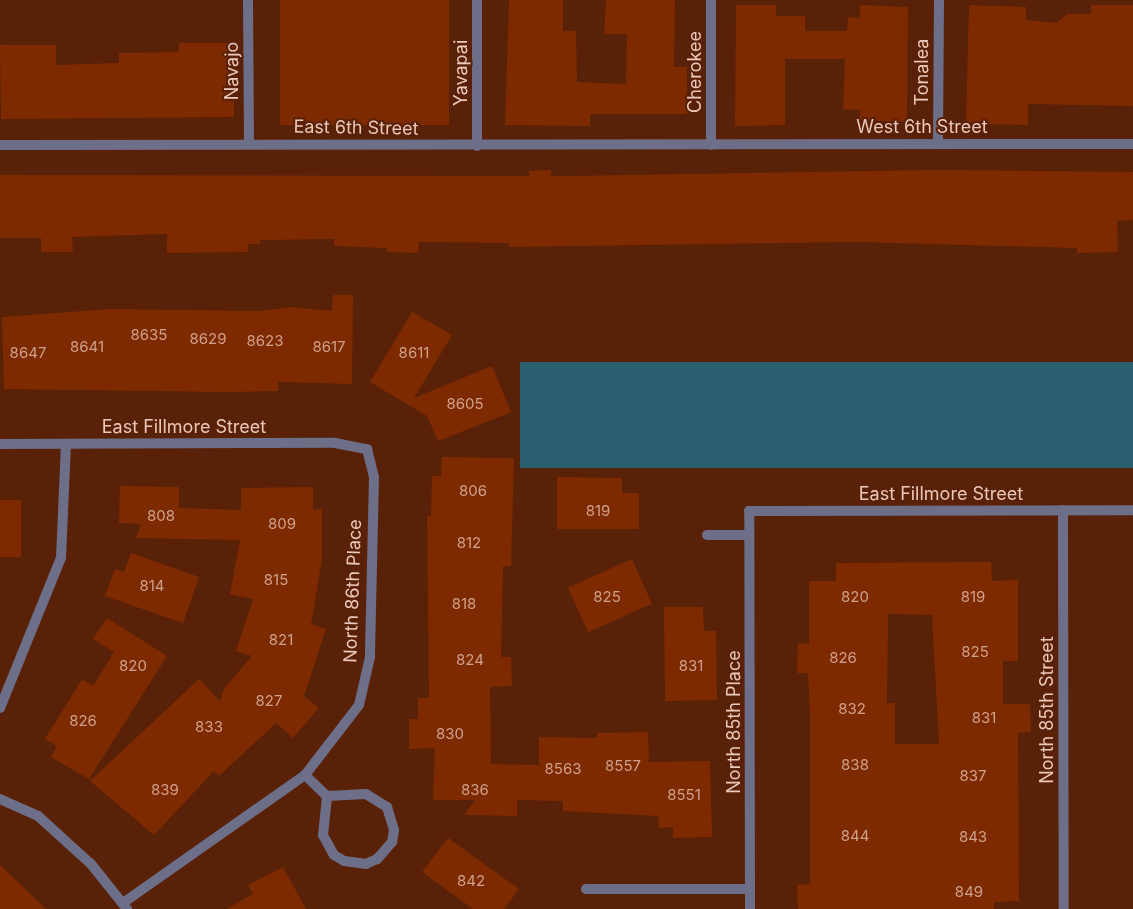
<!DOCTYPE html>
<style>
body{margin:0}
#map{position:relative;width:1133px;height:909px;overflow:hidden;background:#592107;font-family:Inter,sans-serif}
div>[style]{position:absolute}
.water>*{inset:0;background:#2a5f70;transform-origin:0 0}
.building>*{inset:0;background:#7e2a00;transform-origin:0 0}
.lane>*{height:10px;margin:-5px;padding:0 5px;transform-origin:5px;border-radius:5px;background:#6d6f89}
.street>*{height:10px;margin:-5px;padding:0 5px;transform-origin:5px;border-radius:5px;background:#6d6f89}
span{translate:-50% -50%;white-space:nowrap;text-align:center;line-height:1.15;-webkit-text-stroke:4px #592107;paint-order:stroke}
.number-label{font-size:15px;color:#d0a08c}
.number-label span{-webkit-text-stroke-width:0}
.street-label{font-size:18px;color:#ecc8bb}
</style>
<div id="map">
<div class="water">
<div style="left:1133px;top:362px;width:106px;height:613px;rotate:90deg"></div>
</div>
<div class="building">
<div style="left:280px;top:0;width:169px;height:125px"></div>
<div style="clip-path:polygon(509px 0,563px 0,563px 31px,576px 31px,577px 82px,626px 84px,627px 34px,604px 34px,606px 0,675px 0,674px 67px,687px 67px,687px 114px,590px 114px,590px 126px,505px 125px)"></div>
<div style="clip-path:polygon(736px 5px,776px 5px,776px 16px,805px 16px,805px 31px,847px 31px,848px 17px,860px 18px,860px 5px,908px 7px,907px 122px,860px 120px,860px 110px,843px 109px,845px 59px,785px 59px,785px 125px,735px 126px)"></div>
<div style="clip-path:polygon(969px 5px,1026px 7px,1026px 20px,1057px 23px,1067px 14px,1091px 14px,1091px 5px,1133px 5px,1133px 106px,1028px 104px,1028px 125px,966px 124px)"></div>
<div style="clip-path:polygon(179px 43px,234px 43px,234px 117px,1px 119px,0 45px,56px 45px,56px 65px,119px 63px,119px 53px,179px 52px)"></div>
<div style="clip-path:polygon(551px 170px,551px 176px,568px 176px,935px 170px,1133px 172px,1133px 220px,1117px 221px,1118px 252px,1077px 253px,1077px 248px,857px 242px,509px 247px,509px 243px,419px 242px,418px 253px,387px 252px,387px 248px,334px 246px,334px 239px,260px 240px,260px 244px,248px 244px,248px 252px,167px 253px,167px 234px,72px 237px,73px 252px,41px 252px,41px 238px,0 238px,0 175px,529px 176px,529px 171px)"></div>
<div style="clip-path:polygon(333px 295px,353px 295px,352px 384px,278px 382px,278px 391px,225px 392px,4px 389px,2px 317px,111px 309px,261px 311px,291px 307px,332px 311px)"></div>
<div style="clip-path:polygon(412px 312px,452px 335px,414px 398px,492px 366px,511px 412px,438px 441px,427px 416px,370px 382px)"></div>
<div style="clip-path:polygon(442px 457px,514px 458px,511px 566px,503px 566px,501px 657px,511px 657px,512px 686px,490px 687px,491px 764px,539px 765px,539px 737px,597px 738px,597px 733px,648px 732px,649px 762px,710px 761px,712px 837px,673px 838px,673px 827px,659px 828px,658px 816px,563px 811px,563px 801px,517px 800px,517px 816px,464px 815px,475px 800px,433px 800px,435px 748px,409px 749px,409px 719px,418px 719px,418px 698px,429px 698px,427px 516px,431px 516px,432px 476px,441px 476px)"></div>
<div style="clip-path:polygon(557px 477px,622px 478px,622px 493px,639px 493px,639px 529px,557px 529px)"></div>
<div style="clip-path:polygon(120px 486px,179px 487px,179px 508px,241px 510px,241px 488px,313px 487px,313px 510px,322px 509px,322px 559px,311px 624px,326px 629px,304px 696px,319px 708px,293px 738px,276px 723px,219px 776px,214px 771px,154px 835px,90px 781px,199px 679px,220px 701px,224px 689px,252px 656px,236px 651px,253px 599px,230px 594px,240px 540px,136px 538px,141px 524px,119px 523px)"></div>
<div style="left:0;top:500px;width:21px;height:57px"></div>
<div style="clip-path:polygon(131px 553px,199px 577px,183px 623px,105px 596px,115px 569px,124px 572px)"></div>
<div style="left:632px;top:559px;width:49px;height:70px;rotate:66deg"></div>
<div style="clip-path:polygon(evenodd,991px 562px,992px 581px,1018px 580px,1018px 661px,1003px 661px,1003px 704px,1030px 704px,1031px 732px,1018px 733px,1019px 901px,994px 902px,994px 909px,798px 909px,797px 885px,810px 884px,810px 714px,808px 673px,797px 673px,798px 643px,809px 644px,809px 581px,836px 581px,836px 563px,991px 562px,888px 614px,932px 615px,939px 744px,895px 744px,895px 703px,887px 703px,888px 614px)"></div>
<div style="clip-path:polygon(664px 607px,703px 607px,704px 631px,716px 631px,717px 700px,665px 701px)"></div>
<div style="clip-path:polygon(107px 618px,167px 656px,89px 779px,51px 757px,57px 746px,45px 739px,82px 679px,93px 686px,114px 652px,93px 639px)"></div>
<div style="clip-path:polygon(448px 838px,519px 889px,504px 909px,473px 909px,422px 872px)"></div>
<div style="clip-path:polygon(0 865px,46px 909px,0 909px)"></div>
<div style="clip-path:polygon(283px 867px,306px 909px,227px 909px,253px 894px,248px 885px)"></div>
</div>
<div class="lane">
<div style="left:248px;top:0;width:142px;rotate:89.6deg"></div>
<div style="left:938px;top:143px;width:143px;rotate:-89.6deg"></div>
<div style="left:0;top:145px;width:1133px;rotate:-0.05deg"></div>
<div style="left:711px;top:145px;width:145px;rotate:-90deg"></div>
<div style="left:477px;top:146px;width:146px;rotate:-90deg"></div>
</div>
<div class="street">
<div style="left:0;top:444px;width:335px;rotate:-0.2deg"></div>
<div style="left:335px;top:443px;width:33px;rotate:11deg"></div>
<div style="left:367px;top:449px;width:29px;rotate:76deg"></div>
<div style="left:374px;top:477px;width:180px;rotate:91.3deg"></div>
<div style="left:370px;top:657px;width:49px;rotate:102.9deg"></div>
<div style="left:359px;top:705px;width:88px;rotate:127.6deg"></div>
<div style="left:305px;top:775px;width:223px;rotate:144.9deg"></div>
<div style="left:1063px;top:510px;width:399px;rotate:89.9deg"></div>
<div style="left:707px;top:535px;width:42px"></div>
<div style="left:0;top:708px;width:162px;rotate:-67.9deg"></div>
<div style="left:61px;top:558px;width:114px;rotate:-87.5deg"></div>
<div style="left:305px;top:775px;width:30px;rotate:44deg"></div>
<div style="left:366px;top:794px;width:25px;rotate:32deg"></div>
<div style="left:387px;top:807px;width:24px;rotate:73deg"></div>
<div style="left:394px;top:830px;width:12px;rotate:99deg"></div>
<div style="left:392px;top:842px;width:23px;rotate:131deg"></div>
<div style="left:377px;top:859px;width:12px;rotate:156deg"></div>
<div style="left:366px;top:864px;width:22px;rotate:-172deg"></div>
<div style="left:344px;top:861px;width:12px;rotate:-149deg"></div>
<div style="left:334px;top:855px;width:23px;rotate:-119deg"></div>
<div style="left:323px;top:835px;width:39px;rotate:-84deg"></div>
<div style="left:327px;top:796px;width:39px;rotate:-3deg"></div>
<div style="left:0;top:799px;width:42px;rotate:24.1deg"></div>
<div style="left:38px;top:816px;width:72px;rotate:42.2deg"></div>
<div style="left:91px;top:864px;width:58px;rotate:51.3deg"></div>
<div style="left:586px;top:889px;width:164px"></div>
<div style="left:750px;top:909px;width:398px;rotate:-90.1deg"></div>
<div style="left:749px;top:511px;width:384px;rotate:-0.1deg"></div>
</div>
<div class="number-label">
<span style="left:149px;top:335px">8635</span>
<span style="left:208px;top:339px">8629</span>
<span style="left:265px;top:341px">8623</span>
<span style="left:87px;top:347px">8641</span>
<span style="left:329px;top:347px">8617</span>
<span style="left:28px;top:353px">8647</span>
<span style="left:414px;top:353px">8611</span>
<span style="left:465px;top:404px">8605</span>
<span style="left:473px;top:491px">806</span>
<span style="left:598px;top:511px">819</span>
<span style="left:161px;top:516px">808</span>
<span style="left:282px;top:524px">809</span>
<span style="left:469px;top:543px">812</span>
<span style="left:276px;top:580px">815</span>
<span style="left:152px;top:586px">814</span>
<span style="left:607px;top:597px">825</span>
<span style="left:855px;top:597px">820</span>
<span style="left:973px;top:597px">819</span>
<span style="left:464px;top:604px">818</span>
<span style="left:281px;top:640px">821</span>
<span style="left:975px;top:652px">825</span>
<span style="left:843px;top:658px">826</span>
<span style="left:470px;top:660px">824</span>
<span style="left:133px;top:666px">820</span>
<span style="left:691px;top:666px">831</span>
<span style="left:269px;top:701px">827</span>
<span style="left:852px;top:709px">832</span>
<span style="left:984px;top:718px">831</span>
<span style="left:83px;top:721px">826</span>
<span style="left:209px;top:727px">833</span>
<span style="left:450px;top:734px">830</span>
<span style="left:855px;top:765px">838</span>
<span style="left:623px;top:766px">8557</span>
<span style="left:563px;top:769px">8563</span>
<span style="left:973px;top:776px">837</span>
<span style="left:165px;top:790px">839</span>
<span style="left:475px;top:790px">836</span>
<span style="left:684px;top:795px">8551</span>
<span style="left:855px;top:836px">844</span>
<span style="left:973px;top:837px">843</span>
<span style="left:471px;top:881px">842</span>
<span style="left:969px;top:892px">849</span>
</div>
<div class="street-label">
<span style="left:232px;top:71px;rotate:-90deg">Navajo</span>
<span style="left:695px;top:72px;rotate:-90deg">Cherokee</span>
<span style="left:922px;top:72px;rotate:-90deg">Tonalea</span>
<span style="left:461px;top:73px;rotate:-90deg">Yavapai</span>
<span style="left:922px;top:127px">West 6th Street</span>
<span style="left:356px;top:128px;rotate:1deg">East 6th Street</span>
<span style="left:184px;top:427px">East Fillmore Street</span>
<span style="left:941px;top:494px">East Fillmore Street</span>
<span style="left:353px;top:591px;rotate:-88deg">North 86th Place</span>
<span style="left:1047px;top:710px;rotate:-90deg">North 85th Street</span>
<span style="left:734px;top:722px;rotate:-90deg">North 85th Place</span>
</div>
</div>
